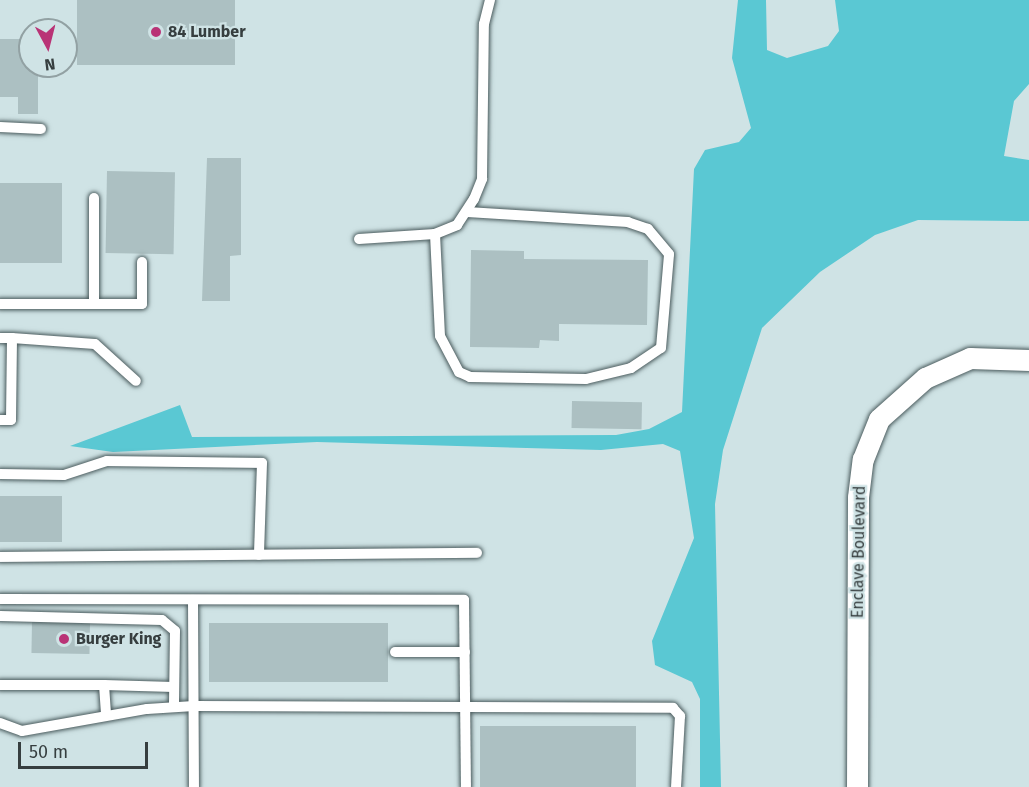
<!DOCTYPE html>
<style>
body{margin:0}
#map{position:relative;width:1029px;height:787px;overflow:hidden;background:#cfe3e5;font-family:"Fira Sans",sans-serif}
div>[style]{position:absolute}
.green>*{inset:0;background:#5ac8d3}
.building>*{inset:0;background:#acc0c2;transform-origin:0 0}
.roads{filter:drop-shadow(0 0 2px #4b5c5e) drop-shadow(0 0 2px #4b5c5e)}
.lane>*{height:10px;margin:-5px;padding:0 5px;transform-origin:5px;border-radius:5px;background:#fff}
.street>*{height:21px;margin:-10.5px;padding:0 10.5px;transform-origin:10.5px;border-radius:10.5px;background:#fff}
.dots>*{width:16px;height:16px;translate:-50% -50%;box-sizing:border-box;border:3px solid #cfe3e5;border-radius:50%}
span{translate:-50% -50%;white-space:nowrap;text-align:center;line-height:1.15;-webkit-text-stroke:4.5px #cfe3e5;paint-order:stroke}
.poi-label{font-size:16px;color:#363e3f;font-weight:700}
.left{translate:0 -50%;text-align:left}
.street-label{font-size:16px;color:#363e3f}
.north{position:absolute;left:18px;top:18px;width:60px;height:60px;box-sizing:border-box;background:#cfe3e5;border:2px solid #92a1a3;border-radius:50%;rotate:173deg;font-size:16px;font-weight:700;line-height:24px;text-align:center;color:#363e3f}
.north::after{content:'';display:block;margin:auto;width:21px;height:27px;background:#b93376;clip-path:polygon(50% 0,100% 100%,50% 72%,0 100%)}
.scale{position:absolute;left:18px;top:742px;width:130px;height:27px;box-sizing:border-box;border:3px solid #363e3f;border-top:0;padding-left:8px;font-size:18px;line-height:21px;white-space:nowrap;color:#363e3f;-webkit-text-stroke:4px #cfe3e5;paint-order:stroke}
</style>
<div id="map">
<div class="green">
<div style="clip-path:polygon(738px 0,766px 0,767px 50px,787px 58px,828px 46px,839px 31px,835px 0,1029px 0,1029px 84px,1014px 101px,1004px 156px,1029px 160px,1029px 221px,918px 220px,875px 235px,820px 272px,762px 328px,723px 450px,715px 504px,721px 787px,700px 787px,700px 699px,692px 682px,655px 665px,652px 641px,694px 538px,680px 451px,663px 444px,601px 450px,317px 442px,113px 452px,70px 446px,180px 405px,192px 437px,616px 435px,649px 429px,682px 412px,694px 169px,705px 150px,739px 142px,751px 128px,732px 58px)"></div>
</div>
<div class="building">
<div style="left:77px;top:0;width:158px;height:65px"></div>
<div style="clip-path:polygon(0 39px,30px 39px,30px 66px,38px 66px,38px 114px,18px 114px,18px 97px,0 97px)"></div>
<div style="clip-path:polygon(207px 158px,241px 158px,241px 255px,230px 256px,230px 301px,202px 301px)"></div>
<div style="left:107px;top:171px;width:68px;height:82px;rotate:1deg"></div>
<div style="left:0;top:183px;width:62px;height:80px"></div>
<div style="clip-path:polygon(471px 250px,524px 251px,524px 259px,648px 260px,647px 325px,559px 324px,559px 341px,540px 340px,539px 348px,470px 347px)"></div>
<div style="left:572px;top:401px;width:70px;height:27px;rotate:1deg"></div>
<div style="left:0;top:496px;width:62px;height:46px"></div>
<div style="left:32px;top:622px;width:58px;height:31px;rotate:1deg"></div>
<div style="left:388px;top:623px;width:59px;height:179px;rotate:90deg"></div>
<div style="left:480px;top:726px;width:156px;height:61px"></div>
</div>
<div class="roads">
<div class="lane">
<div style="left:0;top:127px;width:41px;rotate:2.8deg"></div>
<div style="left:435px;top:234px;width:102px;rotate:87.2deg"></div>
<div style="left:440px;top:336px;width:41px;rotate:62.2deg"></div>
<div style="left:459px;top:372px;width:12px;rotate:24deg"></div>
<div style="left:470px;top:377px;width:116px;rotate:1deg"></div>
<div style="left:586px;top:379px;width:46px;rotate:-13.7deg"></div>
<div style="left:631px;top:368px;width:36px;rotate:-34deg"></div>
<div style="left:661px;top:348px;width:94px;rotate:-85.1deg"></div>
<div style="left:669px;top:254px;width:33px;rotate:-130deg"></div>
<div style="left:648px;top:229px;width:21px;rotate:-161deg"></div>
<div style="left:628px;top:222px;width:161px;rotate:-176.4deg"></div>
<div style="left:359px;top:239px;width:76px;rotate:-3.8deg"></div>
<div style="left:435px;top:234px;width:24px;rotate:-22deg"></div>
<div style="left:457px;top:225px;width:31px;rotate:-57deg"></div>
<div style="left:474px;top:199px;width:22px;rotate:-68deg"></div>
<div style="left:482px;top:179px;width:155px;rotate:-89.3deg"></div>
<div style="left:484px;top:24px;width:25px;rotate:-76deg"></div>
<div style="left:0;top:304px;width:142px"></div>
<div style="left:142px;top:304px;width:42px;rotate:-90deg"></div>
<div style="left:94px;top:304px;width:106px;rotate:-90deg"></div>
<div style="left:0;top:338px;width:12px"></div>
<div style="left:12px;top:338px;width:82px;rotate:90.7deg"></div>
<div style="left:11px;top:420px;width:11px;rotate:180deg"></div>
<div style="left:12px;top:338px;width:83px;rotate:4.1deg"></div>
<div style="left:95px;top:344px;width:55px;rotate:42.1deg"></div>
<div style="left:0;top:474px;width:64px;rotate:0.9deg"></div>
<div style="left:64px;top:475px;width:45px;rotate:-18deg"></div>
<div style="left:107px;top:461px;width:155px;rotate:0.7deg"></div>
<div style="left:262px;top:463px;width:92px;rotate:91.9deg"></div>
<div style="left:0;top:557px;width:477px;rotate:-0.5deg"></div>
<div style="left:0;top:599px;width:464px;rotate:0.1deg"></div>
<div style="left:464px;top:600px;width:187px;rotate:89.4deg"></div>
<div style="left:193px;top:601px;width:186px;rotate:89.7deg"></div>
<div style="left:0;top:616px;width:162px;rotate:1.4deg"></div>
<div style="left:162px;top:620px;width:17px;rotate:40deg"></div>
<div style="left:175px;top:631px;width:76px;rotate:90.8deg"></div>
<div style="left:395px;top:652px;width:70px"></div>
<div style="left:0;top:685px;width:104px"></div>
<div style="left:104px;top:685px;width:30px;rotate:86deg"></div>
<div style="left:104px;top:685px;width:70px;rotate:1.6deg"></div>
<div style="left:0;top:723px;width:23px;rotate:20deg"></div>
<div style="left:22px;top:731px;width:127px;rotate:-10deg"></div>
<div style="left:147px;top:709px;width:47px;rotate:-3.7deg"></div>
<div style="left:194px;top:706px;width:479px;rotate:0.2deg"></div>
<div style="left:673px;top:708px;width:11px;rotate:49deg"></div>
<div style="left:680px;top:716px;width:71px;rotate:93.2deg"></div>
</div>
<div class="street">
<div style="left:857px;top:787px;width:290px;rotate:-89.8deg"></div>
<div style="left:858px;top:497px;width:38px;rotate:-83deg"></div>
<div style="left:863px;top:459px;width:43px;rotate:-68.2deg"></div>
<div style="left:879px;top:419px;width:62px;rotate:-41.7deg"></div>
<div style="left:925px;top:378px;width:49px;rotate:-24deg"></div>
<div style="left:970px;top:358px;width:59px;rotate:1.9deg"></div>
</div>
</div>
<div class="dots">
<div style="left:156px;top:32px;background:#b93376"></div>
<div style="left:64px;top:639px;background:#b93376"></div>
</div>
<div class="poi-label">
<span class="left" style="left:168px;top:32px">84 Lumber</span>
<span class="left" style="left:76px;top:639px">Burger King</span>
</div>
<div class="street-label">
<span style="left:859px;top:552px;rotate:-89deg">Enclave Boulevard</span>
</div>
<div class="north">N</div>
<div class="scale">50 m</div>
</div>
